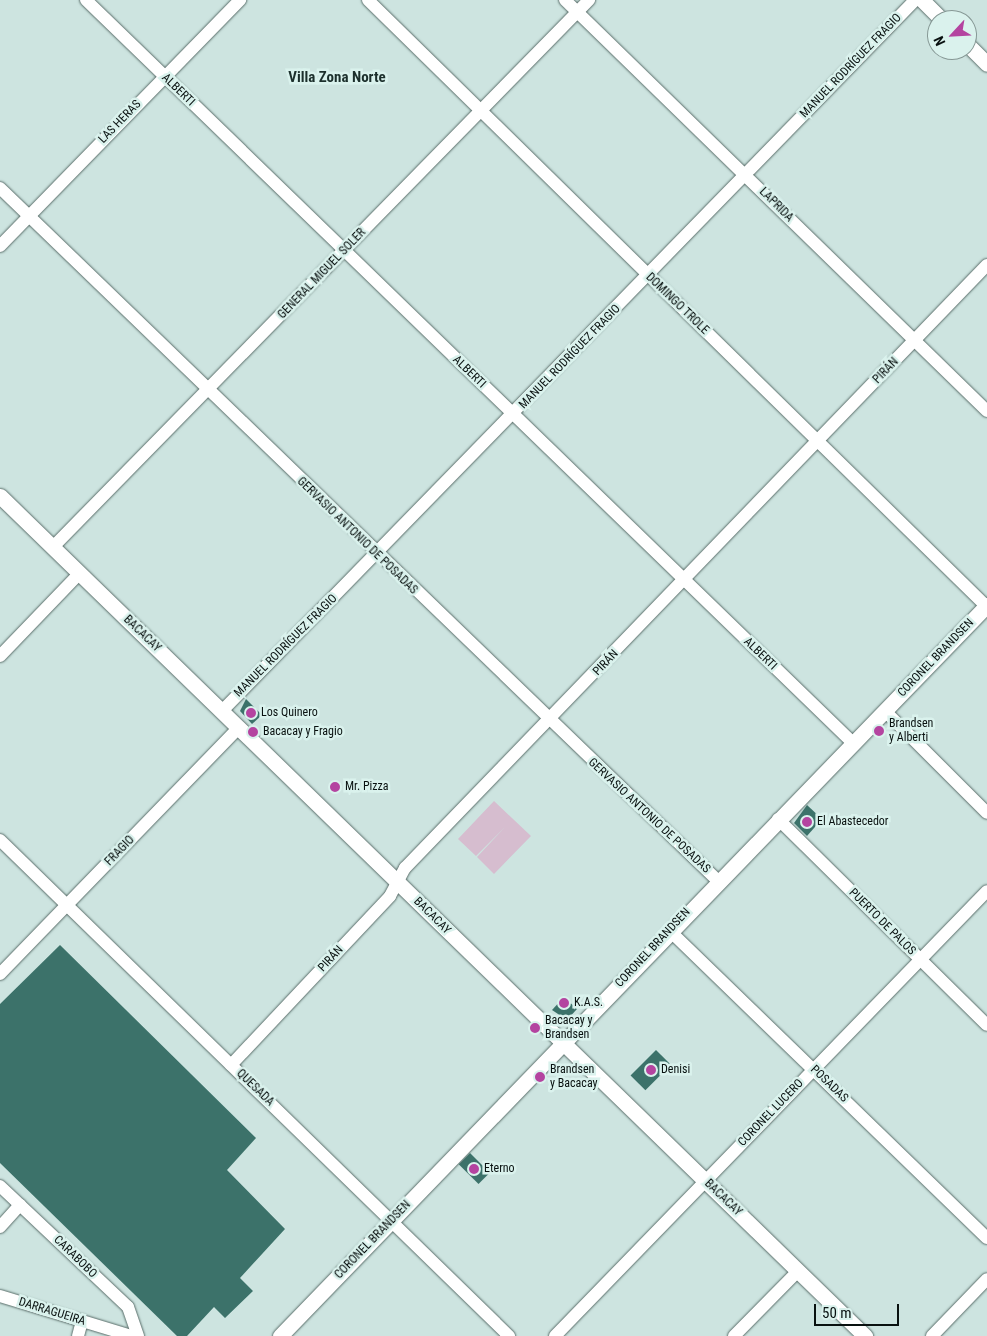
<!DOCTYPE html>
<meta charset="utf-8">
<style>
body{margin:0}
#map{position:relative;width:987px;height:1336px;overflow:hidden;background:#cde4e0;font-family:"Roboto Condensed",sans-serif}
div>[style]{position:absolute}
.green>*{inset:0;background:#d6bdcf}
.building>*{inset:0;background:#3c726a;transform-origin:0 0}
.roads{filter:drop-shadow(0 0 1px #596d69) drop-shadow(0 0 1px #596d69)}
.minor>*{height:12px;margin:-6px;padding:0 6px;transform-origin:6px;border-radius:6px;background:#fff}
.tertiary>*{height:15px;margin:-7.5px;padding:0 7.5px;transform-origin:7.5px;border-radius:7.5px;background:#fff}
.dots>*{width:14px;height:14px;translate:-50% -50%;box-sizing:border-box;border:2px solid #daf2ed;border-radius:50%}
span{translate:-50% -50%;white-space:nowrap;text-align:center;line-height:1.15;-webkit-text-stroke:5px #daf2ed;paint-order:stroke}
.street-label{font-size:12px;color:#091110}
.poi-label{font-size:12px;color:#091110}
.left{translate:0 -50%;text-align:left}
.quarter-label{font-size:15px;color:#1c2f2c;font-weight:700}
.north{position:absolute;left:927px;top:10px;width:50px;height:50px;box-sizing:border-box;background:#daf2ed;border:1px solid #869895;border-radius:50%;rotate:245deg;font-size:14px;font-weight:700;line-height:20px;text-align:center;color:#091110}
.north::after{content:'';display:block;margin:auto;width:18px;height:22px;background:#b444a0;clip-path:polygon(50% 0,100% 100%,50% 72%,0 100%)}
.scale{position:absolute;left:814px;top:1304px;width:85px;height:22px;box-sizing:border-box;border:2px solid #091110;border-top:0;padding-left:6px;font-size:15px;line-height:18px;white-space:nowrap;color:#091110;-webkit-text-stroke:4px #daf2ed;paint-order:stroke}
</style>
<div id="map">
<div class="green">
<div style="clip-path:polygon(494px 801px,531px 836px,494px 874px,477px 857px,505px 827px,476px 856px,458px 839px)"></div>
</div>
<div class="building">
<div style="clip-path:polygon(246px 699px,262px 715px,252px 724px,240px 711px)"></div>
<div style="clip-path:polygon(807px 805px,822px 819px,807px 836px,794px 823px)"></div>
<div style="clip-path:polygon(60px 945px,256px 1138px,227px 1170px,285px 1229px,240px 1278px,253px 1291px,225px 1318px,214px 1307px,187px 1336px,177px 1336px,0 1163px,0 1004px)"></div>
<div style="clip-path:polygon(564px 997px,577px 1009px,567px 1020px,552px 1010px)"></div>
<div style="left:656px;top:1050px;width:21px;height:36px;rotate:45deg"></div>
<div style="left:470px;top:1153px;width:28px;height:16px;rotate:45deg"></div>
</div>
<div class="roads">
<div class="minor">
<div style="left:86px;top:0;width:1068px;rotate:44.09deg"></div>
<div style="left:368px;top:0;width:867px;rotate:44.44deg"></div>
<div style="left:565px;top:0;width:589px;rotate:44.24deg"></div>
<div style="left:0;top:188px;width:996px;rotate:43.98deg"></div>
<div style="left:0;top:246px;width:344px;rotate:-45.7deg"></div>
<div style="left:53px;top:547px;width:766px;rotate:-45.58deg"></div>
<div style="left:0;top:656px;width:115px;rotate:-46.1deg"></div>
<div style="left:222px;top:711px;width:993px;rotate:-45.73deg"></div>
<div style="left:885px;top:711px;width:144px;rotate:45deg"></div>
<div style="left:778px;top:819px;width:293px;rotate:44.6deg"></div>
<div style="left:0;top:840px;width:711px;rotate:44.26deg"></div>
<div style="left:670px;top:931px;width:441px;rotate:44.1deg"></div>
<div style="left:0;top:974px;width:344px;rotate:-45.9deg"></div>
<div style="left:231px;top:1065px;width:232px;rotate:-46.7deg"></div>
<div style="left:390px;top:896px;width:32px;rotate:-62deg"></div>
<div style="left:405px;top:868px;width:838px;rotate:-46.02deg"></div>
<div style="left:0;top:1186px;width:176px;rotate:43.4deg"></div>
<div style="left:128px;top:1307px;width:31px;rotate:71deg"></div>
<div style="left:0;top:1227px;width:30px;rotate:-48deg"></div>
<div style="left:0;top:1296px;width:138px;rotate:16.9deg"></div>
<div style="left:78px;top:1336px;width:16px;rotate:-75deg"></div>
<div style="left:555px;top:1336px;width:620px;rotate:-45.85deg"></div>
<div style="left:734px;top:1336px;width:91px;rotate:-45.4deg"></div>
<div style="left:932px;top:1336px;width:79px;rotate:-46deg"></div>
</div>
<div class="tertiary">
<div style="left:922px;top:0;width:28px;rotate:45deg"></div>
<div style="left:967px;top:44px;width:28px;rotate:45deg"></div>
<div style="left:0;top:496px;width:1206px;rotate:44.16deg"></div>
<div style="left:280px;top:1336px;width:1017px;rotate:-45.96deg"></div>
</div>
</div>
<div class="dots">
<div style="left:251px;top:713px;background:#b444a0"></div>
<div style="left:879px;top:731px;background:#b444a0"></div>
<div style="left:253px;top:732px;background:#b444a0"></div>
<div style="left:335px;top:787px;background:#b444a0"></div>
<div style="left:807px;top:822px;background:#b444a0"></div>
<div style="left:564px;top:1003px;background:#b444a0"></div>
<div style="left:535px;top:1028px;background:#b444a0"></div>
<div style="left:651px;top:1070px;background:#b444a0"></div>
<div style="left:540px;top:1077px;background:#b444a0"></div>
<div style="left:474px;top:1169px;background:#b444a0"></div>
</div>
<div class="street-label">
<span style="left:851px;top:66px;rotate:-46deg">MANUEL RODRÍGUEZ FRAGIO</span>
<span style="left:178px;top:90px;rotate:44deg">ALBERTI</span>
<span style="left:120px;top:122px;rotate:-46deg">LAS HERAS</span>
<span style="left:776px;top:205px;rotate:45deg">LAPRIDA</span>
<span style="left:322px;top:274px;rotate:-46deg">GENERAL MIGUEL SOLER</span>
<span style="left:677px;top:304px;rotate:44deg">DOMINGO TROLE</span>
<span style="left:570px;top:357px;rotate:-46deg">MANUEL RODRÍGUEZ FRAGIO</span>
<span style="left:886px;top:371px;rotate:-46deg">PIRÁN</span>
<span style="left:469px;top:372px;rotate:44deg">ALBERTI</span>
<span style="left:357px;top:536px;rotate:44deg">GERVASIO ANTONIO DE POSADAS</span>
<span style="left:142px;top:634px;rotate:44deg">BACACAY</span>
<span style="left:286px;top:646px;rotate:-45deg">MANUEL RODRÍGUEZ FRAGIO</span>
<span style="left:760px;top:654px;rotate:44deg">ALBERTI</span>
<span style="left:936px;top:658px;rotate:-46deg">CORONEL BRANDSEN</span>
<span style="left:606px;top:663px;rotate:-46deg">PIRÁN</span>
<span style="left:649px;top:816px;rotate:43deg">GERVASIO ANTONIO DE POSADAS</span>
<span style="left:120px;top:851px;rotate:-46deg">FRAGIO</span>
<span style="left:432px;top:916px;rotate:45deg">BACACAY</span>
<span style="left:882px;top:922px;rotate:45deg">PUERTO DE PALOS</span>
<span style="left:653px;top:948px;rotate:-47deg">CORONEL BRANDSEN</span>
<span style="left:331px;top:959px;rotate:-47deg">PIRÁN</span>
<span style="left:829px;top:1084px;rotate:44deg">POSADAS</span>
<span style="left:255px;top:1088px;rotate:44deg">QUESADA</span>
<span style="left:771px;top:1113px;rotate:-46deg">CORONEL LUCERO</span>
<span style="left:723px;top:1198px;rotate:44deg">BACACAY</span>
<span style="left:373px;top:1240px;rotate:-46deg">CORONEL BRANDSEN</span>
<span style="left:75px;top:1257px;rotate:44deg">CARABOBO</span>
<span style="left:52px;top:1312px;rotate:17deg">DARRAGUEIRA</span>
</div>
<div class="poi-label">
<span class="left" style="left:261px;top:713px">Los Quinero</span>
<span class="left" style="left:889px;top:731px">Brandsen<br>y Alberti</span>
<span class="left" style="left:263px;top:732px">Bacacay y Fragio</span>
<span class="left" style="left:345px;top:787px">Mr. Pizza</span>
<span class="left" style="left:817px;top:822px">El Abastecedor</span>
<span class="left" style="left:574px;top:1003px">K.A.S.</span>
<span class="left" style="left:545px;top:1028px">Bacacay y<br>Brandsen</span>
<span class="left" style="left:550px;top:1077px">Brandsen<br>y Bacacay</span>
<span class="left" style="left:661px;top:1070px">Denisi</span>
<span class="left" style="left:484px;top:1169px">Eterno</span>
</div>
<div class="quarter-label">
<span style="left:337px;top:78px">Villa Zona Norte</span>
</div>
<div class="north">N</div>
<div class="scale">50 m</div>
</div>
